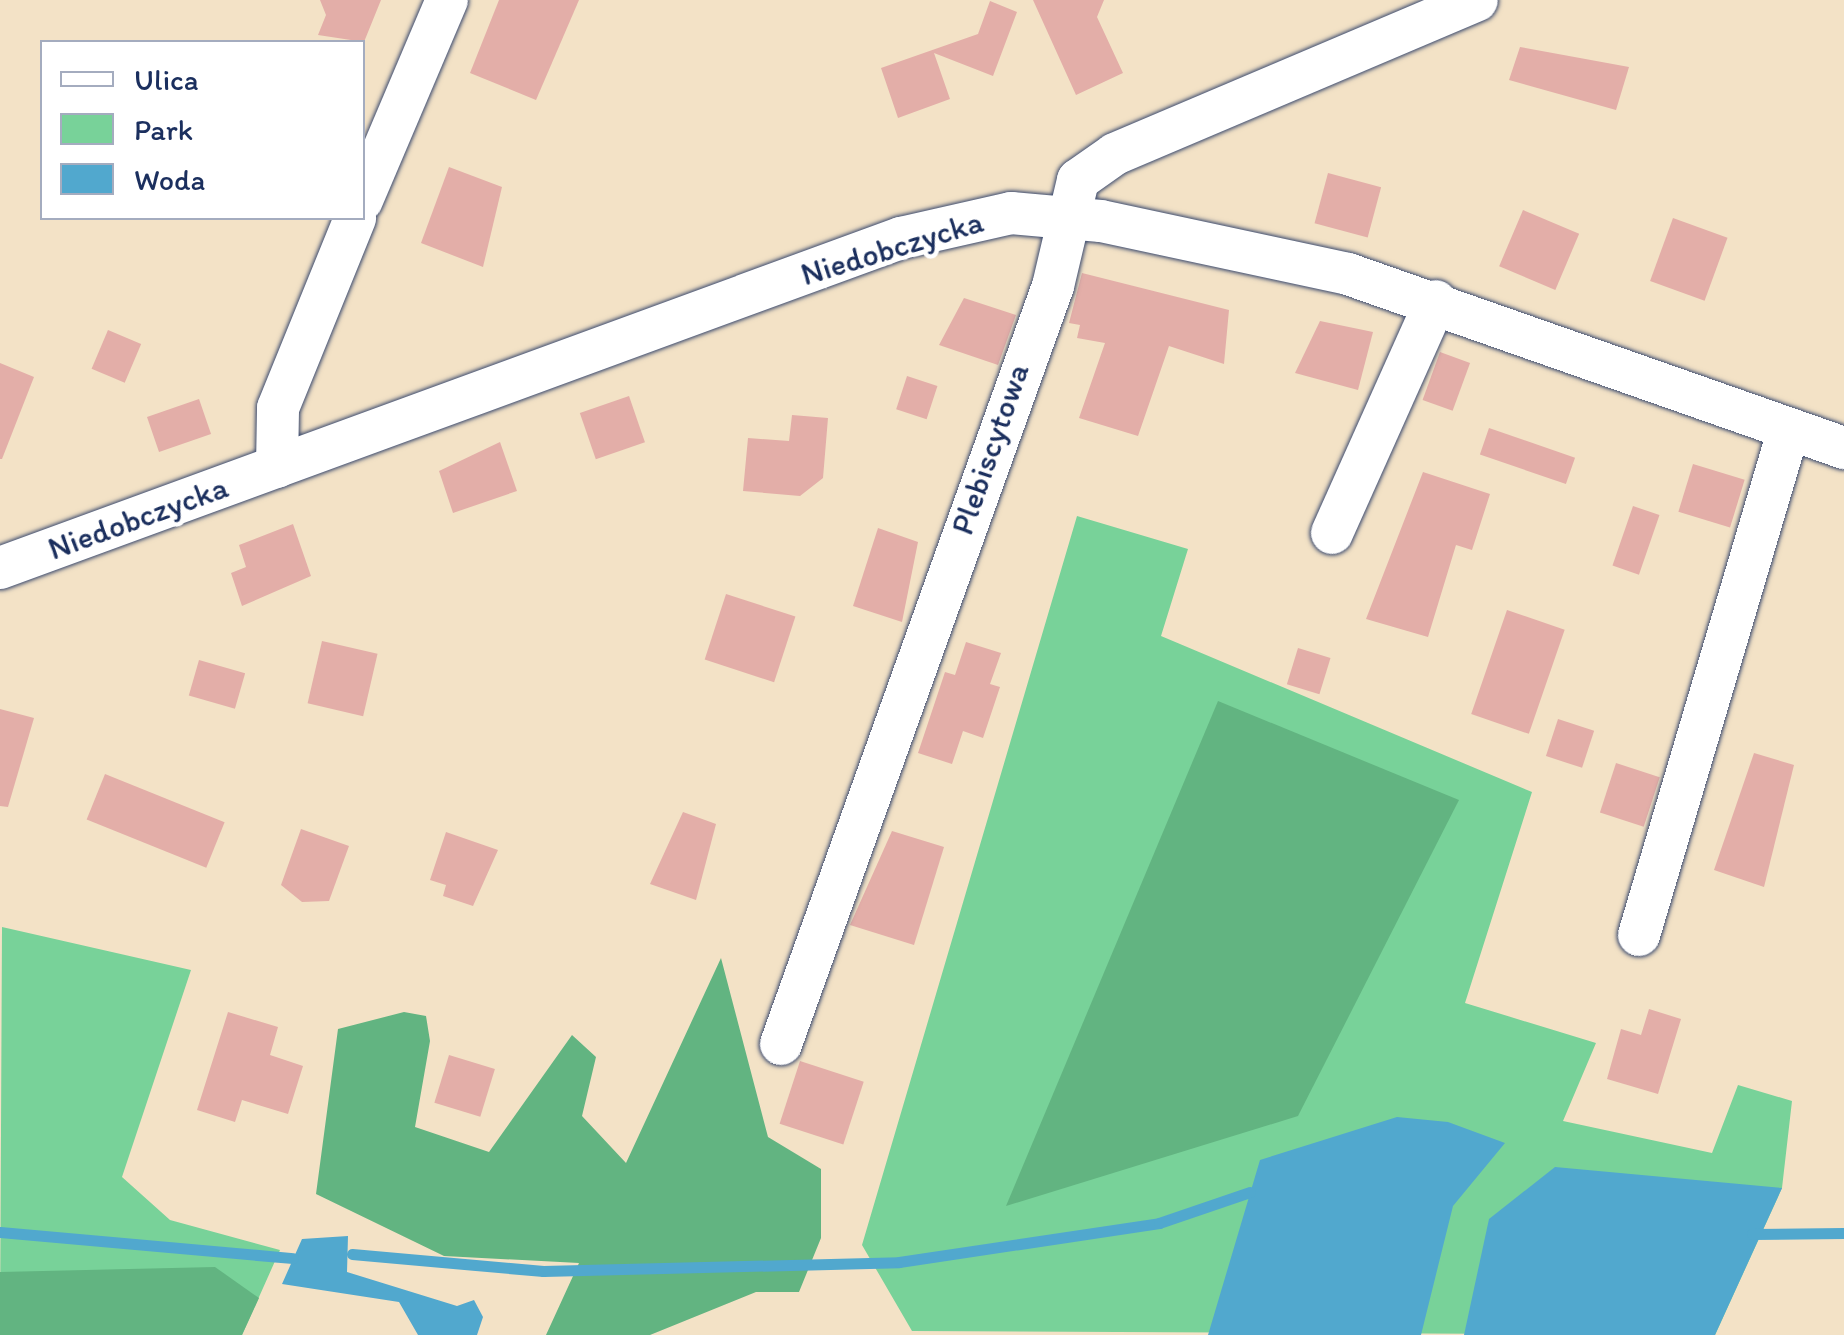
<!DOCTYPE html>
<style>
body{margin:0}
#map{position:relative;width:1844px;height:1335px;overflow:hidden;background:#f3e2c6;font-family:Itim,sans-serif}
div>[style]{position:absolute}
.green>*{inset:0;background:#78d299}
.forest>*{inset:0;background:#62b481}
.water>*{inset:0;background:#51a8ce}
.stream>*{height:11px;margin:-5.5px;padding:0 5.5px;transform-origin:5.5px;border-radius:5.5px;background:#51a8ce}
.building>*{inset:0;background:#e3aea8;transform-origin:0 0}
.roads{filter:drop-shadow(0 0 2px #3b4a6e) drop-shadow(0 0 2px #3b4a6e)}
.minor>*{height:42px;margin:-21px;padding:0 21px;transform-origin:21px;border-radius:21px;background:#fff}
span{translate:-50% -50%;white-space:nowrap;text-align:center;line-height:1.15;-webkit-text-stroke:9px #fff;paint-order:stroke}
.street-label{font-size:32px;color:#1b2f5e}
.legend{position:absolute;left:40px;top:40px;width:325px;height:180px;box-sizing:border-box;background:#fff;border:2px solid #a4acbf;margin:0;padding:12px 18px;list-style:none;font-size:30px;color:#1b2f5e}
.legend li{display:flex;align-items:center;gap:20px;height:50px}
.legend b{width:50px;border:2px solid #a4acbf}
</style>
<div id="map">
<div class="green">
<div style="clip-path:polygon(1077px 516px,1188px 549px,1161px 636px,1532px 792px,1465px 1003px,1596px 1043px,1563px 1121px,1712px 1153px,1738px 1085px,1792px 1101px,1782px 1188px,1715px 1335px,912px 1331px,862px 1245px)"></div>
<div style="clip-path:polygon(2px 927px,191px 970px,122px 1177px,170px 1220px,280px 1250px,242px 1335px,0 1335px)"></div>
</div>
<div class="forest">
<div style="clip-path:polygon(1218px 701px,1459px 800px,1298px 1116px,1006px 1206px)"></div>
<div style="clip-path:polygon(721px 958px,768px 1137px,821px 1169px,821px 1238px,799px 1292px,756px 1292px,650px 1335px,546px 1335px,579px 1263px,444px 1256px,316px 1194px,338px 1029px,404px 1012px,426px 1016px,430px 1041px,415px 1127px,489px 1152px,572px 1035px,596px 1057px,582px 1116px,626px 1163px)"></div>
<div style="clip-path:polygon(215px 1267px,259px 1298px,242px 1335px,0 1335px,0 1272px)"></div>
</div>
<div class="water">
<div style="clip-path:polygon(1397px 1117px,1448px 1122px,1505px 1143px,1453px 1206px,1421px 1335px,1208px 1335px,1260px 1160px)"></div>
<div style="clip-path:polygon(1555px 1167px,1782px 1188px,1715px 1335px,1464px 1335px,1489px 1219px)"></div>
<div style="clip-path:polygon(348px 1236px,347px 1272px,457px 1306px,474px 1300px,483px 1317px,477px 1335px,418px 1335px,399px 1302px,282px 1284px,302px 1239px)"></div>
</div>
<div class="stream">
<div style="left:0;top:1232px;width:294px;rotate:5.1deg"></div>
<div style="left:1752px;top:1234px;width:92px;rotate:-0.6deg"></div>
<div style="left:352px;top:1254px;width:192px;rotate:5.1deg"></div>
<div style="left:543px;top:1271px;width:356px;rotate:-1.4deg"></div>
<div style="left:899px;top:1262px;width:263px;rotate:-8.5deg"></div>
<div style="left:1159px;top:1223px;width:96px;rotate:-18.8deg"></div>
</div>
<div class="building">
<div style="clip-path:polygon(320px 0,381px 0,364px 42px,318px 35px,326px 15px)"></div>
<div style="clip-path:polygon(499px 0,579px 0,536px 100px,470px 73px)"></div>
<div style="clip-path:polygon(1033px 0,1104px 0,1097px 17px,1123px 73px,1076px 95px)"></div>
<div style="clip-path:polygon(990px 1px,1017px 12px,993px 76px,934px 53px,950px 99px,898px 118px,881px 68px,978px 34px)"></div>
<div style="clip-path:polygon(1520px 47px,1629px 67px,1616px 110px,1509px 80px)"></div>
<div style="clip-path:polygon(449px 167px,502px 187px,483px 267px,421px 243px)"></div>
<div style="left:1328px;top:173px;width:55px;height:52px;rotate:15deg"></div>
<div style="left:1523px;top:210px;width:61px;height:61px;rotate:23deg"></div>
<div style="left:1673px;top:218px;width:58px;height:67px;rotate:20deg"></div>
<div style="clip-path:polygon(1082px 273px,1229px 310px,1224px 364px,1169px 346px,1138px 436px,1079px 418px,1105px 343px,1077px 338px,1080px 325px,1069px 323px)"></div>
<div style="clip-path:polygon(964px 298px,1016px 315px,998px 365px,939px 345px)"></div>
<div style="clip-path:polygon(1320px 321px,1373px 332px,1358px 390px,1295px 373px)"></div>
<div style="left:108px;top:330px;width:36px;height:42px;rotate:23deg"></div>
<div style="left:1440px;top:352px;width:32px;height:51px;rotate:20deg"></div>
<div style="clip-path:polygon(0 363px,34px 377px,2px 459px,0 459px)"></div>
<div style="left:907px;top:376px;width:32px;height:35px;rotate:18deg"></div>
<div style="left:629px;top:396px;width:49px;height:52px;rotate:71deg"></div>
<div style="left:199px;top:399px;width:37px;height:55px;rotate:71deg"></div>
<div style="clip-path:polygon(792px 415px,828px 418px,823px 478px,800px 496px,743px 491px,748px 438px,789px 441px)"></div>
<div style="left:1489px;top:428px;width:91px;height:28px;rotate:19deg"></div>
<div style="clip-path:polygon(500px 442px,517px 491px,453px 513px,439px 471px)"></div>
<div style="left:1693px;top:464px;width:54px;height:50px;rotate:17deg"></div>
<div style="clip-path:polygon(1423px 472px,1490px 494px,1472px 550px,1456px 545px,1428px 637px,1366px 619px)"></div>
<div style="left:1633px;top:506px;width:28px;height:63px;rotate:19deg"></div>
<div style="clip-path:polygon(293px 524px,311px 576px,242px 606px,231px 573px,246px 567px,239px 545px)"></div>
<div style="clip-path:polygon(878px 528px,918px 542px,902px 622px,853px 606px)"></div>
<div style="left:726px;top:594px;width:73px;height:69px;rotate:18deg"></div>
<div style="left:1507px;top:610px;width:61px;height:110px;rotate:19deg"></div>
<div style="left:322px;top:641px;width:57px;height:64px;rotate:13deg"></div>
<div style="clip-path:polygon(966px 642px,1001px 653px,990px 684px,1000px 687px,983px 738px,963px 731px,952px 764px,918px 753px,945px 672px,955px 675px)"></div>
<div style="left:1298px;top:648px;width:34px;height:38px;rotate:17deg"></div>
<div style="left:199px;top:660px;width:48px;height:37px;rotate:16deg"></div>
<div style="clip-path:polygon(0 709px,34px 718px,8px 807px,0 806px)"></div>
<div style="left:1558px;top:719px;width:38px;height:39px;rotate:18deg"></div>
<div style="clip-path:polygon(1754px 753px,1794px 765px,1764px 887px,1714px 870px)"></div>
<div style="left:1616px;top:763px;width:46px;height:52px;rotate:18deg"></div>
<div style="left:105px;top:774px;width:129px;height:49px;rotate:22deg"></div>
<div style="clip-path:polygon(683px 812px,716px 824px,696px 900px,650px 884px)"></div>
<div style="clip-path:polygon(301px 829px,349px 846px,329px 901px,302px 902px,281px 885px)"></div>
<div style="clip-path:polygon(892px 831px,944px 847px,914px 945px,850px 925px)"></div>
<div style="clip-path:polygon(446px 832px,498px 850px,473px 906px,443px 896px,446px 885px,430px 880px)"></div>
<div style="clip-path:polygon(1649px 1009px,1681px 1019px,1658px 1094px,1607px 1079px,1621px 1029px,1641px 1035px)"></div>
<div style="clip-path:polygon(228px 1012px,278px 1027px,270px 1055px,303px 1066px,288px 1114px,242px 1100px,235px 1122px,197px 1110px)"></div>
<div style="left:449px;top:1055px;width:48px;height:50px;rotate:17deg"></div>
<div style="left:800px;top:1061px;width:67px;height:66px;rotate:18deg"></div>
</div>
<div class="roads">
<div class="minor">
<div style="left:362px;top:200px;width:217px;rotate:-67deg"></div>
<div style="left:277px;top:467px;width:59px;rotate:-89deg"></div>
<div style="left:278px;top:408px;width:205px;rotate:-67.9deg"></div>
<div style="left:1332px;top:533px;width:254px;rotate:-65.9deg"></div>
<div style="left:0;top:568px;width:960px;rotate:-20.12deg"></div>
<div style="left:901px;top:238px;width:113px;rotate:-12.8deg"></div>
<div style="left:1011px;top:213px;width:90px;rotate:5.1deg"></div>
<div style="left:1101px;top:221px;width:253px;rotate:12.1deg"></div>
<div style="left:1348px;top:274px;width:526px;rotate:19.33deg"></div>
<div style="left:1639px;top:935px;width:525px;rotate:-73.5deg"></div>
<div style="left:781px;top:1044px;width:805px;rotate:-70.26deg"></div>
<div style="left:1053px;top:286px;width:109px;rotate:-76.7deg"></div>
<div style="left:1078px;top:180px;width:45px;rotate:-35.1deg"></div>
<div style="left:1115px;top:154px;width:393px;rotate:-23deg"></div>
</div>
</div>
<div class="street-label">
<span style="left:892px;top:248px;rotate:-17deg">Niedobczycka</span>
<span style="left:990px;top:449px;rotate:-71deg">Plebiscytowa</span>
<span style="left:138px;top:518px;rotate:-20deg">Niedobczycka</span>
</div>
<ul class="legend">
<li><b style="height:12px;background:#fff"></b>Ulica</li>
<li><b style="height:28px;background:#78d299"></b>Park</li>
<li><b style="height:28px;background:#51a8ce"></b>Woda</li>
</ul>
</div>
